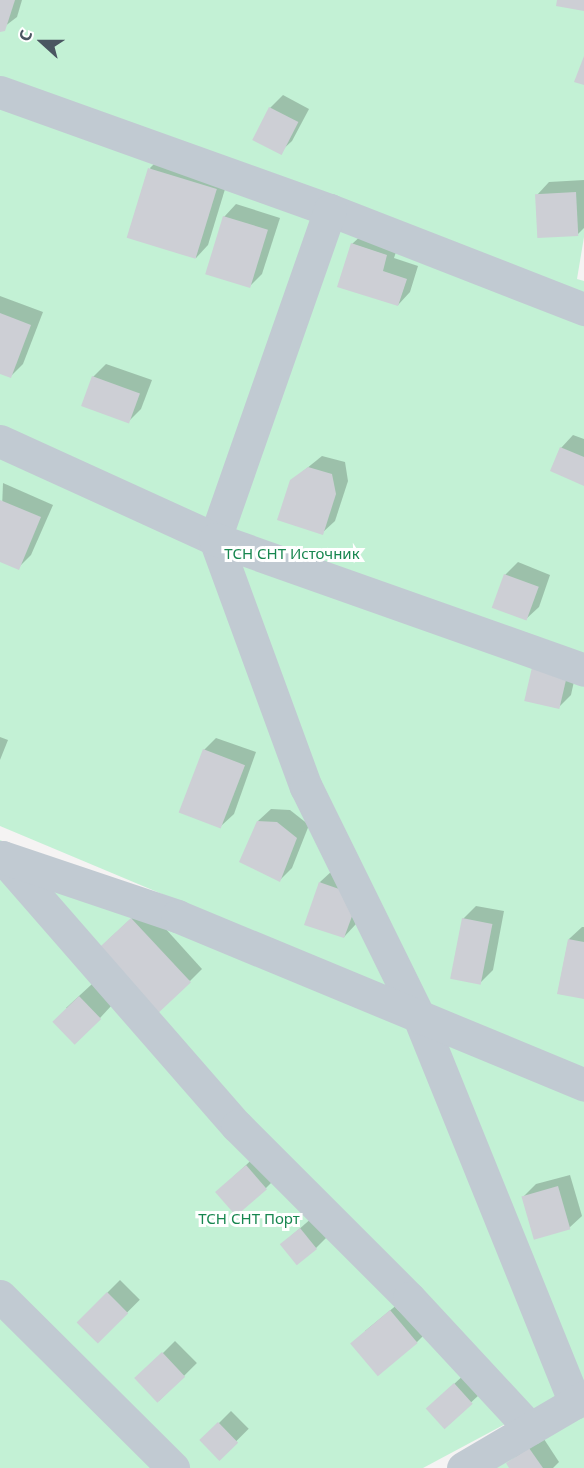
<!DOCTYPE html>
<meta charset="utf-8">
<style>
body{margin:0}
#map{position:relative;width:584px;height:1468px;overflow:hidden;background:#f5f3f3;font-family:"Noto Sans",sans-serif}
div>[style]{position:absolute}
.green>*{inset:0;background:#c3f1d5}
.shadow>*{inset:0;background:#0003;transform-origin:0 0}
.building>*{inset:0;background:#cdcfd5;transform-origin:0 0}
.minor>*{height:33px;margin:-16.5px;padding:0 16.5px;transform-origin:16.5px;border-radius:16.5px;background:#c1cad2}
span{translate:-50% -50%;white-space:nowrap;text-align:center;line-height:1.15;-webkit-text-stroke:6px #fff;paint-order:stroke}
.park-label{font-size:15px;color:#17864f}
.north{position:absolute;left:12px;top:12px;width:60px;height:60px;-webkit-text-stroke:4px #fff;paint-order:stroke;rotate:291deg;font-size:16px;font-weight:700;line-height:24px;text-align:center;color:#4a5661}
.north::after{content:'';display:block;margin:auto;width:21px;height:27px;background:#4a5661;clip-path:polygon(50% 0,100% 100%,50% 72%,0 100%)}
</style>
<div id="map">
<div class="green">
<div style="clip-path:polygon(0 0,584px 0,584px 237px,577px 279px,584px 281px,584px 1071px,0 826px)"></div>
<div style="clip-path:polygon(0 840px,584px 1094px,584px 1382px,423px 1468px,0 1468px)"></div>
<div style="clip-path:polygon(584px 1400px,584px 1468px,460px 1468px)"></div>
</div>
<div class="shadow">
<div style="clip-path:polygon(0 0,22px 0,17px 17px,0 30px)"></div>
<div style="clip-path:polygon(283px 95px,309px 109px,292px 141px,279px 153px,270px 108px)"></div>
<div style="clip-path:polygon(162px 156px,229px 176px,208px 245px,196px 258px,150px 168px)"></div>
<div style="clip-path:polygon(584px 180px,584px 228px,577px 235px,537px 195px,549px 182px)"></div>
<div style="clip-path:polygon(236px 204px,280px 218px,262px 274px,249px 287px,224px 217px)"></div>
<div style="clip-path:polygon(365px 232px,399px 243px,394px 258px,418px 266px,410px 292px,398px 305px,352px 244px)"></div>
<div style="clip-path:polygon(0 296px,43px 312px,23px 364px,11px 376px,0 372px)"></div>
<div style="clip-path:polygon(106px 364px,152px 380px,141px 409px,129px 421px,93px 377px)"></div>
<div style="clip-path:polygon(573px 435px,584px 439px,584px 484px,561px 448px)"></div>
<div style="clip-path:polygon(322px 456px,345px 462px,348px 481px,335px 521px,322px 533px,291px 481px)"></div>
<div style="clip-path:polygon(3px 483px,53px 505px,31px 555px,18px 568px,0 560px)"></div>
<div style="clip-path:polygon(518px 562px,550px 575px,539px 607px,526px 619px,505px 575px)"></div>
<div style="clip-path:polygon(579px 658px,571px 695px,558px 708px,526px 700px)"></div>
<div style="clip-path:polygon(0 737px,8px 740px,0 760px)"></div>
<div style="clip-path:polygon(216px 738px,256px 752px,234px 814px,221px 826px,204px 750px)"></div>
<div style="clip-path:polygon(271px 809px,290px 810px,309px 825px,292px 868px,280px 880px,258px 821px)"></div>
<div style="clip-path:polygon(333px 870px,356px 924px,344px 937px,320px 882px)"></div>
<div style="clip-path:polygon(145px 906px,202px 969px,190px 981px,108px 940px)"></div>
<div style="clip-path:polygon(476px 906px,504px 911px,493px 970px,480px 983px,463px 919px)"></div>
<div style="clip-path:polygon(582px 927px,584px 927px,584px 998px,569px 939px)"></div>
<div style="clip-path:polygon(92px 984px,112px 1005px,100px 1018px,66px 1008px)"></div>
<div style="clip-path:polygon(259px 1153px,278px 1176px,266px 1188px,217px 1192px)"></div>
<div style="clip-path:polygon(570px 1175px,582px 1216px,569px 1228px,523px 1197px,536px 1184px)"></div>
<div style="clip-path:polygon(313px 1217px,328px 1236px,316px 1248px,282px 1244px)"></div>
<div style="left:120px;top:1280px;width:28px;height:59px;rotate:45deg"></div>
<div style="clip-path:polygon(404px 1299px,430px 1329px,417px 1342px,365px 1331px)"></div>
<div style="left:175px;top:1341px;width:31px;height:54px;rotate:45deg"></div>
<div style="left:467px;top:1372px;width:25px;height:54px;rotate:47deg"></div>
<div style="left:231px;top:1411px;width:25px;height:42px;rotate:45deg"></div>
<div style="clip-path:polygon(542px 1436px,559px 1462px,553px 1468px,511px 1468px,508px 1463px)"></div>
</div>
<div class="building">
<div style="clip-path:polygon(0 0,15px 0,5px 31px,0 32px)"></div>
<div style="clip-path:polygon(557px 0,584px 0,584px 11px,556px 6px)"></div>
<div style="clip-path:polygon(584px 56px,584px 85px,574px 82px)"></div>
<div style="left:269px;top:107px;width:33px;height:37px;rotate:27deg"></div>
<div style="left:148px;top:168px;width:72px;height:73px;rotate:17deg"></div>
<div style="left:576px;top:192px;width:44px;height:41px;rotate:87deg"></div>
<div style="left:223px;top:216px;width:47px;height:61px;rotate:17deg"></div>
<div style="clip-path:polygon(351px 243px,387px 255px,383px 271px,407px 279px,398px 306px,337px 287px)"></div>
<div style="clip-path:polygon(0 313px,31px 325px,11px 378px,0 374px)"></div>
<div style="left:92px;top:376px;width:51px;height:32px;rotate:20deg"></div>
<div style="clip-path:polygon(560px 447px,584px 457px,584px 486px,550px 471px)"></div>
<div style="clip-path:polygon(308px 467px,332px 474px,336px 494px,323px 535px,277px 520px,290px 480px)"></div>
<div style="clip-path:polygon(0 500px,41px 517px,19px 570px,0 562px)"></div>
<div style="left:504px;top:574px;width:37px;height:36px;rotate:20deg"></div>
<div style="left:533px;top:663px;width:36px;height:39px;rotate:13deg"></div>
<div style="left:203px;top:749px;width:45px;height:68px;rotate:21deg"></div>
<div style="clip-path:polygon(257px 821px,277px 822px,297px 838px,280px 882px,239px 862px)"></div>
<div style="clip-path:polygon(319px 882px,342px 890px,355px 908px,344px 938px,304px 925px)"></div>
<div style="left:131px;top:918px;width:88px;height:51px;rotate:47deg"></div>
<div style="left:462px;top:918px;width:31px;height:62px;rotate:11deg"></div>
<div style="clip-path:polygon(568px 939px,584px 942px,584px 999px,557px 994px)"></div>
<div style="left:79px;top:996px;width:32px;height:37px;rotate:46deg"></div>
<div style="left:246px;top:1165px;width:32px;height:41px;rotate:49deg"></div>
<div style="left:558px;top:1186px;width:45px;height:38px;rotate:74deg"></div>
<div style="left:300px;top:1228px;width:27px;height:26px;rotate:51deg"></div>
<div style="left:107px;top:1292px;width:30px;height:43px;rotate:45deg"></div>
<div style="left:390px;top:1310px;width:43px;height:52px;rotate:50deg"></div>
<div style="left:162px;top:1352px;width:34px;height:38px;rotate:47deg"></div>
<div style="left:454px;top:1383px;width:28px;height:38px;rotate:48deg"></div>
<div style="left:218px;top:1422px;width:29px;height:26px;rotate:46deg"></div>
<div style="clip-path:polygon(529px 1448px,543px 1468px,509px 1468px,506px 1463px)"></div>
</div>
<div class="minor">
<div style="left:0;top:92px;width:350px;rotate:19.7deg"></div>
<div style="left:330px;top:210px;width:273px;rotate:21.3deg"></div>
<div style="left:330px;top:210px;width:349px;rotate:109.3deg"></div>
<div style="left:215px;top:539px;width:264px;rotate:69.9deg"></div>
<div style="left:306px;top:787px;width:256px;rotate:63.8deg"></div>
<div style="left:419px;top:1017px;width:416px;rotate:68deg"></div>
<div style="left:0;top:441px;width:236px;rotate:24.5deg"></div>
<div style="left:215px;top:539px;width:392px;rotate:19.5deg"></div>
<div style="left:2px;top:857px;width:357px;rotate:48.9deg"></div>
<div style="left:237px;top:1126px;width:243px;rotate:45deg"></div>
<div style="left:409px;top:1298px;width:178px;rotate:47.1deg"></div>
<div style="left:2px;top:857px;width:185px;rotate:18.6deg"></div>
<div style="left:177px;top:916px;width:441px;rotate:22.5deg"></div>
<div style="left:0;top:1296px;width:244px;rotate:44.8deg"></div>
<div style="left:463px;top:1468px;width:140px;rotate:-30.4deg"></div>
</div>
<div class="park-label">
<span style="left:292px;top:554px">ТСН СНТ Источник</span>
<span style="left:249px;top:1219px">ТСН СНТ Порт</span>
</div>
<div class="north">С</div>
</div>
